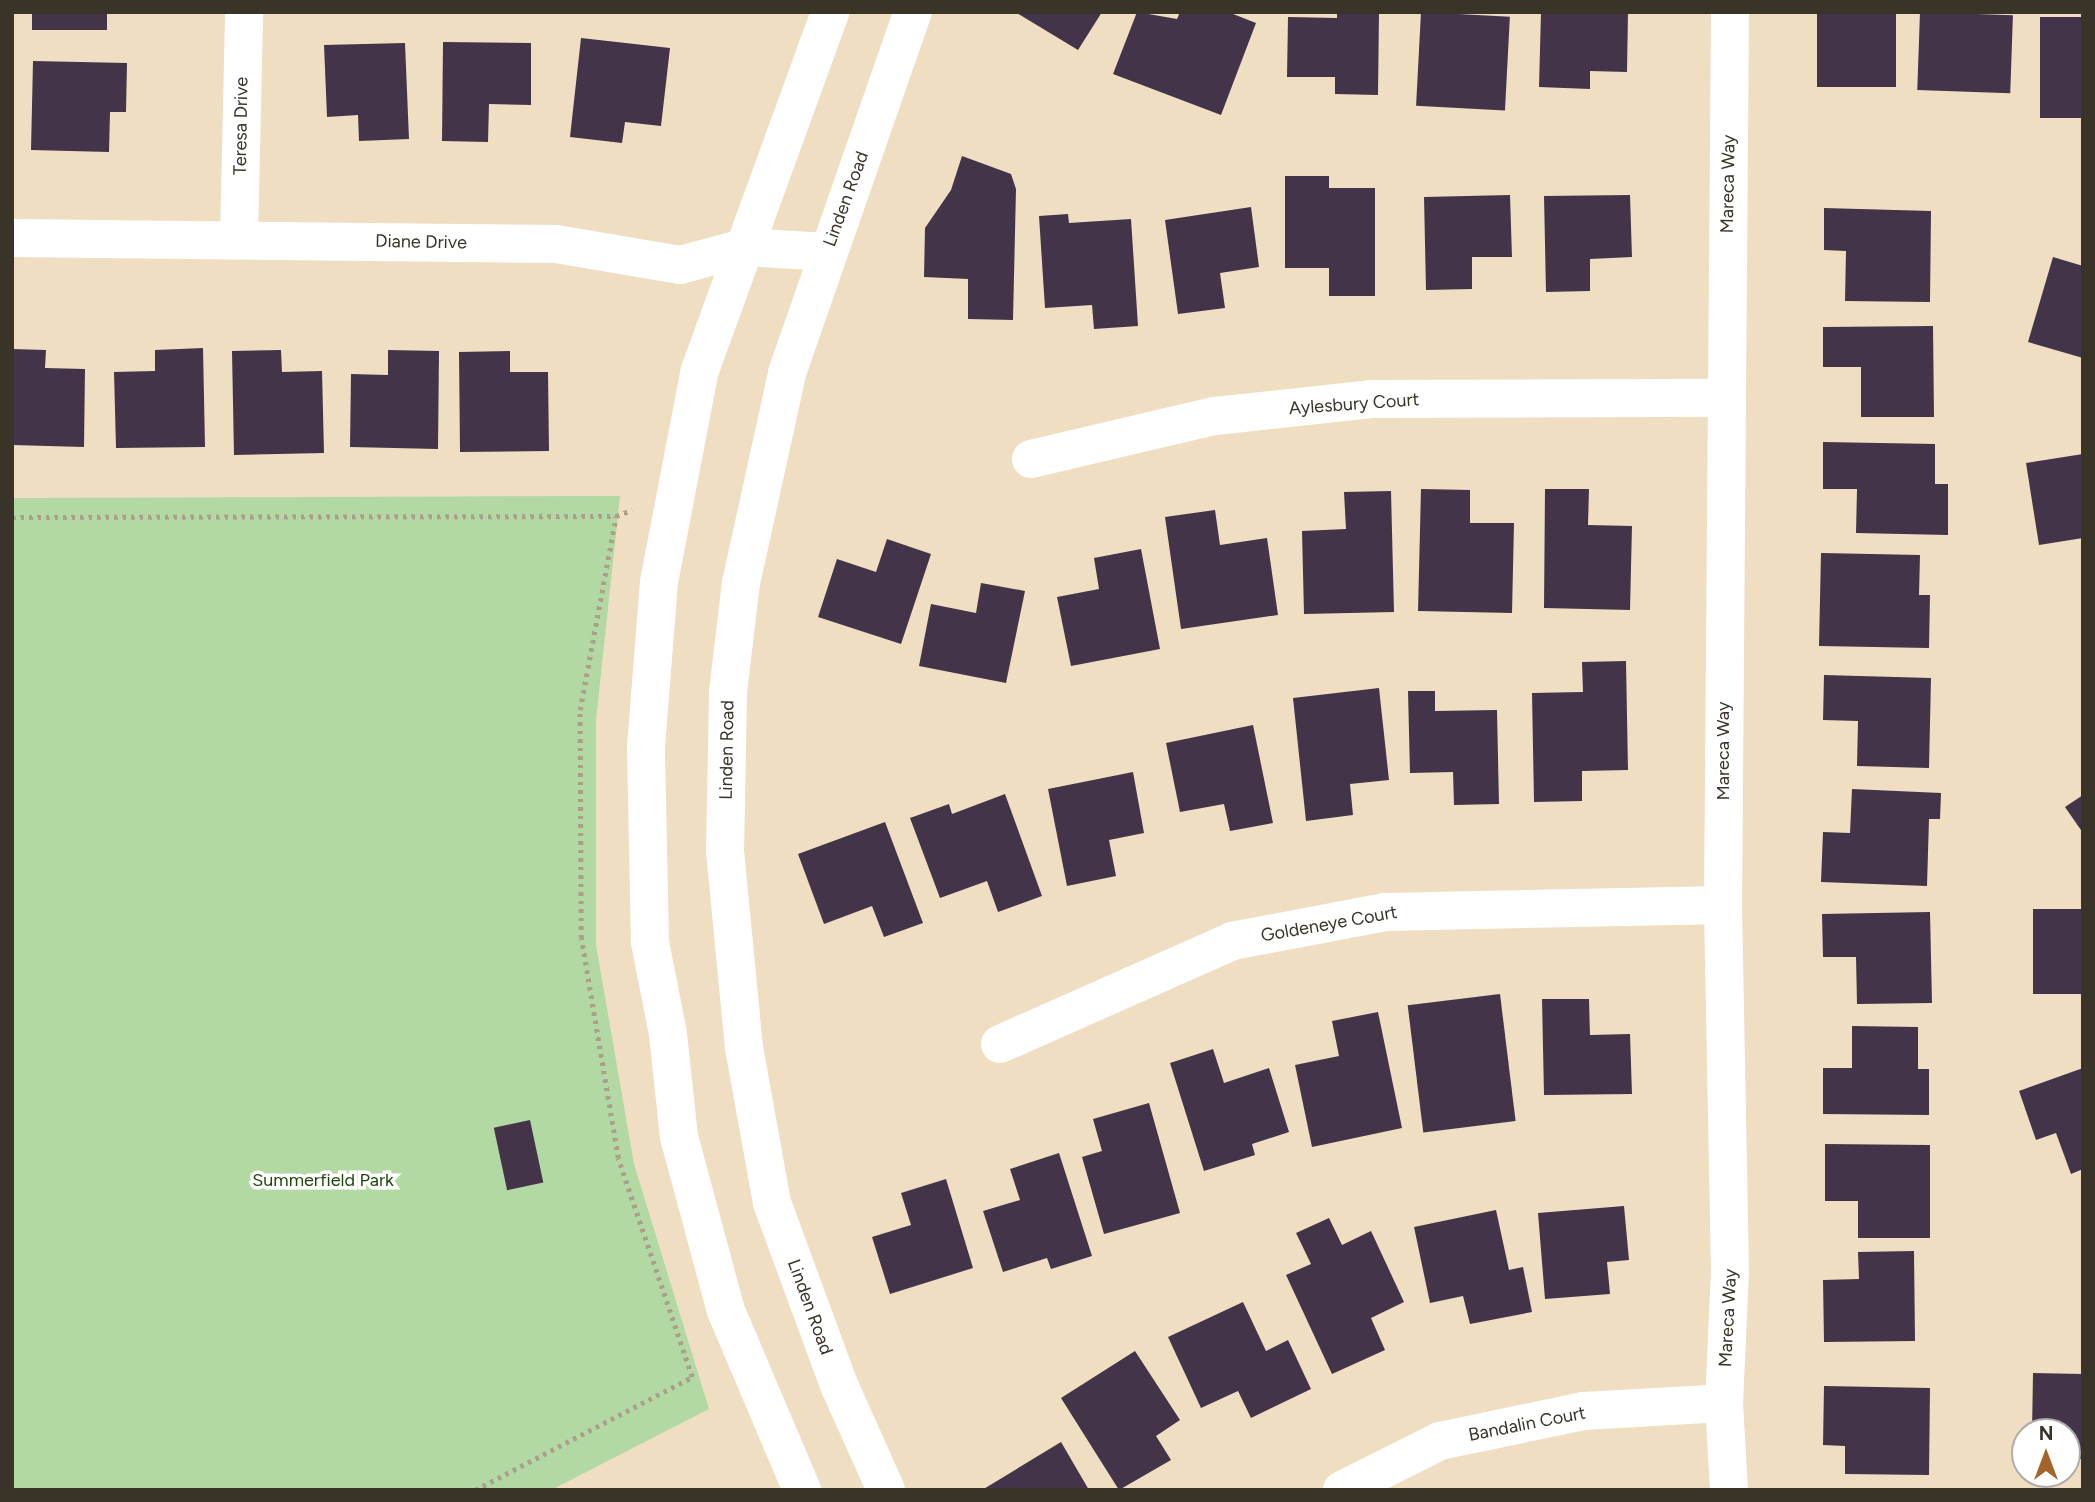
<!DOCTYPE html>
<style>
body{margin:0}
#map{position:relative;width:2095px;height:1502px;overflow:hidden;background:#efdec2;font-family:Figtree,sans-serif}
div>[style]{position:absolute}
.green>*{inset:0;background:#b2d8a4}
.building>*{inset:0;background:#433449;transform-origin:0 0}
.path>*{height:4.5px;margin-top:-2.25px;transform-origin:0;background:repeating-linear-gradient(90deg,#ac9f8a 0 3.5px,transparent 0 8.5px)}
.minor>*{height:38px;margin:-19px;padding:0 19px;transform-origin:19px;border-radius:19px;background:#fff}
span{translate:-50% -50%;white-space:nowrap;text-align:center;line-height:1.15;-webkit-text-stroke:7px #fff;paint-order:stroke}
.street-label{font-size:18px;color:#393328}
.park-label{font-size:18px;color:#1f460a}
.frame{position:absolute;inset:0;border:14px solid #393328;pointer-events:none}
.north{position:absolute;left:2011px;top:1418px;width:70px;height:70px;box-sizing:border-box;background:#fff;border:2px solid #b0ada9;border-radius:50%;rotate:0deg;font-size:19px;font-weight:700;line-height:28px;text-align:center;color:#393328}
.north::after{content:'';display:block;margin:auto;width:24px;height:32px;background:#a3652b;clip-path:polygon(50% 0,100% 100%,50% 72%,0 100%)}
</style>
<div id="map">
<div class="green">
<div style="clip-path:polygon(620px 496px,596px 720px,596px 945px,634px 1164px,709px 1409px,551px 1490px,12px 1490px,12px 498px)"></div>
</div>
<div class="building">
<div style="left:32px;top:12px;width:75px;height:18px"></div>
<div style="clip-path:polygon(1015px 12px,1102px 12px,1078px 50px)"></div>
<div style="clip-path:polygon(1137px 12px,1177px 19px,1180px 12px,1228px 12px,1256px 23px,1221px 115px,1113px 74px)"></div>
<div style="clip-path:polygon(1337px 12px,1379px 12px,1378px 95px,1335px 94px,1335px 77px,1287px 77px,1288px 17px,1337px 18px)"></div>
<div style="left:1421px;top:12px;width:89px;height:94px;rotate:3deg"></div>
<div style="clip-path:polygon(1541px 12px,1628px 12px,1627px 72px,1590px 71px,1590px 89px,1539px 87px)"></div>
<div style="left:1817px;top:12px;width:79px;height:75px"></div>
<div style="left:1920px;top:12px;width:93px;height:78px;rotate:2deg"></div>
<div style="left:2083px;top:17px;width:101px;height:43px;rotate:90deg"></div>
<div style="clip-path:polygon(581px 38px,670px 48px,661px 126px,625px 122px,622px 143px,570px 137px)"></div>
<div style="clip-path:polygon(443px 42px,531px 43px,531px 105px,489px 104px,488px 142px,442px 141px)"></div>
<div style="clip-path:polygon(405px 43px,409px 139px,359px 141px,358px 115px,327px 117px,324px 45px)"></div>
<div style="clip-path:polygon(33px 61px,127px 63px,126px 112px,110px 112px,109px 152px,31px 150px)"></div>
<div style="clip-path:polygon(962px 156px,1011px 174px,1016px 189px,1013px 320px,968px 319px,968px 279px,924px 277px,925px 228px,951px 190px)"></div>
<div style="clip-path:polygon(1285px 176px,1329px 176px,1329px 188px,1375px 188px,1375px 296px,1329px 296px,1329px 268px,1285px 268px)"></div>
<div style="clip-path:polygon(1510px 195px,1512px 257px,1472px 257px,1472px 289px,1426px 290px,1424px 197px)"></div>
<div style="clip-path:polygon(1630px 195px,1632px 257px,1590px 259px,1590px 291px,1546px 292px,1544px 196px)"></div>
<div style="clip-path:polygon(1251px 207px,1259px 267px,1220px 273px,1225px 308px,1178px 314px,1165px 220px)"></div>
<div style="clip-path:polygon(1824px 208px,1931px 211px,1930px 302px,1845px 301px,1846px 251px,1824px 250px)"></div>
<div style="clip-path:polygon(1068px 214px,1069px 223px,1131px 219px,1138px 326px,1094px 329px,1092px 305px,1045px 308px,1039px 216px)"></div>
<div style="clip-path:polygon(2053px 257px,2083px 266px,2083px 358px,2028px 342px)"></div>
<div style="clip-path:polygon(1933px 326px,1934px 417px,1861px 417px,1861px 367px,1823px 367px,1823px 327px)"></div>
<div style="clip-path:polygon(203px 348px,205px 447px,116px 448px,114px 372px,155px 371px,155px 350px)"></div>
<div style="clip-path:polygon(12px 349px,46px 350px,45px 368px,85px 369px,84px 447px,12px 445px)"></div>
<div style="clip-path:polygon(281px 350px,282px 372px,322px 371px,324px 453px,234px 455px,232px 351px)"></div>
<div style="clip-path:polygon(388px 350px,439px 351px,438px 449px,350px 447px,351px 374px,388px 375px)"></div>
<div style="clip-path:polygon(510px 351px,510px 372px,548px 372px,549px 451px,460px 452px,459px 352px)"></div>
<div style="clip-path:polygon(1823px 442px,1935px 444px,1935px 484px,1948px 484px,1948px 535px,1856px 533px,1857px 489px,1823px 489px)"></div>
<div style="clip-path:polygon(2083px 454px,2083px 538px,2039px 545px,2026px 463px)"></div>
<div style="clip-path:polygon(1421px 489px,1470px 490px,1470px 523px,1514px 523px,1512px 613px,1418px 611px)"></div>
<div style="clip-path:polygon(1545px 489px,1589px 489px,1588px 525px,1632px 526px,1630px 610px,1544px 608px)"></div>
<div style="clip-path:polygon(1391px 491px,1394px 612px,1304px 614px,1302px 531px,1346px 529px,1344px 492px)"></div>
<div style="clip-path:polygon(1215px 510px,1220px 545px,1267px 538px,1278px 615px,1181px 629px,1165px 517px)"></div>
<div style="clip-path:polygon(887px 539px,931px 554px,901px 644px,818px 617px,837px 559px,876px 572px)"></div>
<div style="clip-path:polygon(1141px 549px,1160px 649px,1071px 666px,1057px 597px,1099px 589px,1094px 558px)"></div>
<div style="clip-path:polygon(1821px 553px,1920px 555px,1919px 595px,1930px 595px,1929px 648px,1819px 646px)"></div>
<div style="clip-path:polygon(981px 583px,1025px 591px,1006px 683px,919px 666px,931px 604px,976px 613px)"></div>
<div style="clip-path:polygon(1626px 661px,1628px 770px,1582px 771px,1582px 801px,1534px 802px,1532px 693px,1583px 692px,1582px 662px)"></div>
<div style="clip-path:polygon(1824px 675px,1931px 678px,1929px 768px,1857px 766px,1858px 721px,1823px 720px)"></div>
<div style="clip-path:polygon(1379px 688px,1389px 780px,1350px 784px,1353px 815px,1306px 821px,1293px 698px)"></div>
<div style="clip-path:polygon(1408px 691px,1435px 691px,1435px 711px,1497px 710px,1499px 804px,1454px 805px,1453px 772px,1410px 773px)"></div>
<div style="clip-path:polygon(1253px 725px,1273px 823px,1230px 831px,1224px 804px,1180px 812px,1166px 743px)"></div>
<div style="clip-path:polygon(1133px 772px,1144px 833px,1109px 840px,1116px 876px,1067px 886px,1048px 789px)"></div>
<div style="clip-path:polygon(1852px 789px,1941px 793px,1940px 819px,1929px 819px,1927px 886px,1821px 882px,1823px 832px,1850px 833px)"></div>
<div style="clip-path:polygon(1005px 794px,1042px 896px,998px 912px,987px 881px,940px 898px,910px 818px,949px 804px,952px 814px)"></div>
<div style="clip-path:polygon(2083px 795px,2083px 833px,2065px 807px)"></div>
<div style="clip-path:polygon(885px 822px,923px 923px,884px 937px,872px 906px,824px 924px,798px 854px)"></div>
<div style="left:2033px;top:909px;width:50px;height:85px"></div>
<div style="clip-path:polygon(1930px 912px,1932px 1003px,1857px 1004px,1856px 957px,1823px 957px,1822px 914px)"></div>
<div style="left:1500px;top:994px;width:128px;height:93px;rotate:83deg"></div>
<div style="clip-path:polygon(1542px 999px,1589px 999px,1590px 1035px,1630px 1034px,1632px 1094px,1544px 1095px)"></div>
<div style="clip-path:polygon(1378px 1012px,1402px 1128px,1312px 1147px,1295px 1065px,1339px 1056px,1332px 1021px)"></div>
<div style="clip-path:polygon(1852px 1026px,1918px 1027px,1918px 1069px,1929px 1069px,1929px 1115px,1823px 1114px,1823px 1068px,1852px 1068px)"></div>
<div style="clip-path:polygon(1213px 1049px,1224px 1083px,1269px 1068px,1289px 1132px,1252px 1144px,1255px 1155px,1204px 1171px,1170px 1063px)"></div>
<div style="clip-path:polygon(2083px 1068px,2083px 1169px,2071px 1174px,2056px 1133px,2036px 1140px,2019px 1091px)"></div>
<div style="clip-path:polygon(1149px 1103px,1180px 1213px,1104px 1234px,1082px 1157px,1102px 1151px,1093px 1119px)"></div>
<div style="left:530px;top:1120px;width:64px;height:37px;rotate:78deg"></div>
<div style="clip-path:polygon(1825px 1144px,1930px 1145px,1930px 1238px,1858px 1238px,1858px 1201px,1825px 1201px)"></div>
<div style="clip-path:polygon(1059px 1153px,1092px 1256px,1051px 1269px,1047px 1258px,1003px 1272px,983px 1211px,1020px 1200px,1010px 1169px)"></div>
<div style="clip-path:polygon(946px 1179px,973px 1268px,890px 1294px,872px 1237px,911px 1225px,901px 1193px)"></div>
<div style="clip-path:polygon(1624px 1206px,1629px 1260px,1607px 1262px,1610px 1294px,1545px 1299px,1538px 1213px)"></div>
<div style="clip-path:polygon(1496px 1210px,1509px 1270px,1523px 1267px,1532px 1312px,1470px 1324px,1463px 1296px,1430px 1303px,1414px 1227px)"></div>
<div style="clip-path:polygon(1329px 1218px,1342px 1245px,1371px 1231px,1404px 1302px,1371px 1318px,1385px 1350px,1332px 1374px,1286px 1275px,1311px 1264px,1296px 1233px)"></div>
<div style="clip-path:polygon(1914px 1251px,1915px 1341px,1824px 1342px,1823px 1280px,1859px 1279px,1858px 1252px)"></div>
<div style="clip-path:polygon(1243px 1302px,1266px 1351px,1288px 1340px,1311px 1389px,1251px 1418px,1238px 1391px,1201px 1408px,1168px 1337px)"></div>
<div style="clip-path:polygon(1135px 1351px,1180px 1420px,1156px 1436px,1171px 1460px,1119px 1490px,1061px 1398px)"></div>
<div style="clip-path:polygon(2033px 1373px,2083px 1374px,2083px 1459px,2067px 1459px,2067px 1432px,2032px 1432px)"></div>
<div style="clip-path:polygon(1824px 1386px,1930px 1388px,1929px 1475px,1845px 1474px,1845px 1446px,1823px 1445px)"></div>
<div style="clip-path:polygon(1061px 1442px,1089px 1490px,982px 1490px)"></div>
</div>
<div class="path">
<div style="left:12px;top:517px;width:604px;rotate:-0.09deg"></div>
<div style="left:616px;top:516px;width:17px;rotate:-21deg"></div>
<div style="left:475px;top:1490px;width:245px;rotate:-27.5deg"></div>
<div style="left:692px;top:1377px;width:231px;rotate:-108.7deg"></div>
<div style="left:618px;top:1158px;width:223px;rotate:-99.5deg"></div>
<div style="left:581px;top:938px;width:228px;rotate:-90.3deg"></div>
<div style="left:580px;top:710px;width:197px;rotate:-79.5deg"></div>
</div>
<div class="minor">
<div style="left:12px;top:238px;width:544px;rotate:0.63deg"></div>
<div style="left:556px;top:244px;width:126px;rotate:9.6deg"></div>
<div style="left:680px;top:265px;width:69px;rotate:-15deg"></div>
<div style="left:747px;top:247px;width:80px;rotate:3.6deg"></div>
<div style="left:239px;top:239px;width:227px;rotate:-88.7deg"></div>
<div style="left:1031px;top:459px;width:189px;rotate:-13.2deg"></div>
<div style="left:1215px;top:416px;width:157px;rotate:-6.2deg"></div>
<div style="left:1371px;top:399px;width:354px;rotate:-0.2deg"></div>
<div style="left:1000px;top:1044px;width:254px;rotate:-23.9deg"></div>
<div style="left:1232px;top:941px;width:156px;rotate:-10.7deg"></div>
<div style="left:1385px;top:912px;width:338px;rotate:-1.2deg"></div>
<div style="left:802px;top:1490px;width:194px;rotate:-113deg"></div>
<div style="left:726px;top:1311px;width:180px;rotate:-105.1deg"></div>
<div style="left:679px;top:1137px;width:104px;rotate:-96.1deg"></div>
<div style="left:668px;top:1034px;width:94px;rotate:-101.1deg"></div>
<div style="left:650px;top:942px;width:195px;rotate:-91.2deg"></div>
<div style="left:646px;top:747px;width:166px;rotate:-85.5deg"></div>
<div style="left:659px;top:582px;width:216px;rotate:-79.1deg"></div>
<div style="left:700px;top:370px;width:381px;rotate:-70deg"></div>
<div style="left:886px;top:1490px;width:115px;rotate:-114.1deg"></div>
<div style="left:839px;top:1385px;width:194px;rotate:-110.2deg"></div>
<div style="left:772px;top:1203px;width:158px;rotate:-100.2deg"></div>
<div style="left:744px;top:1048px;width:198px;rotate:-95.5deg"></div>
<div style="left:725px;top:851px;width:159px;rotate:-88.9deg"></div>
<div style="left:728px;top:692px;width:110px;rotate:-83.2deg"></div>
<div style="left:741px;top:583px;width:215px;rotate:-77.6deg"></div>
<div style="left:787px;top:373px;width:382px;rotate:-70.8deg"></div>
<div style="left:1342px;top:1490px;width:110px;rotate:-26.6deg"></div>
<div style="left:1440px;top:1441px;width:146px;rotate:-11.8deg"></div>
<div style="left:1583px;top:1411px;width:141px;rotate:-3.2deg"></div>
<div style="left:1729px;top:1490px;width:87px;rotate:-93.3deg"></div>
<div style="left:1724px;top:1403px;width:132px;rotate:-87.4deg"></div>
<div style="left:1730px;top:1271px;width:366px;rotate:-91.1deg"></div>
<div style="left:1723px;top:905px;width:893px;rotate:-89.55deg"></div>
</div>
<div class="street-label">
<span style="left:241px;top:126px;rotate:-89deg">Teresa Drive</span>
<span style="left:1728px;top:184px;rotate:-89deg">Mareca Way</span>
<span style="left:846px;top:199px;rotate:-70deg">Linden Road</span>
<span style="left:421px;top:242px;rotate:1deg">Diane Drive</span>
<span style="left:1354px;top:404px;rotate:-4deg">Aylesbury Court</span>
<span style="left:727px;top:750px;rotate:-89deg">Linden Road</span>
<span style="left:1723px;top:751px;rotate:-90deg">Mareca Way</span>
<span style="left:1329px;top:924px;rotate:-10deg">Goldeneye Court</span>
<span style="left:810px;top:1307px;rotate:70deg">Linden Road</span>
<span style="left:1728px;top:1318px;rotate:-87deg">Mareca Way</span>
<span style="left:1527px;top:1424px;rotate:-11deg">Bandalin Court</span>
</div>
<div class="park-label">
<span style="left:323px;top:1180px">Summerfield Park</span>
</div>
<div class="frame"></div>
<div class="north">N</div>
</div>
